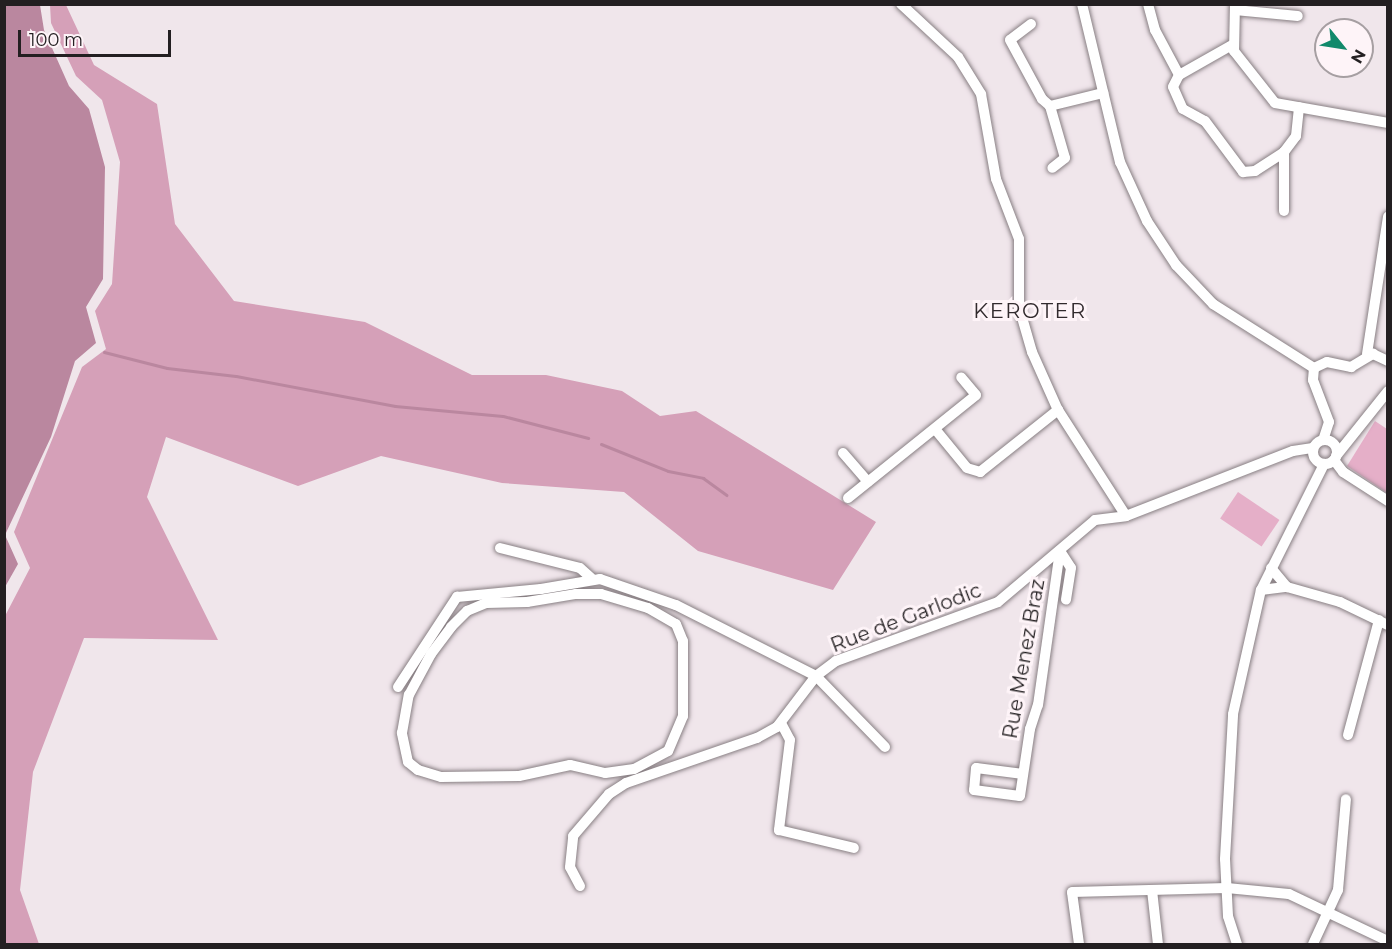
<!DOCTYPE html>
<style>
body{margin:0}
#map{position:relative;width:1392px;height:949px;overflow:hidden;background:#f0e6eb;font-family:Montserrat,sans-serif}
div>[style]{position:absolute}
.green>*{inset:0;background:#e5afc8;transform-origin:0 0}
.forest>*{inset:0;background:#d5a0b8}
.water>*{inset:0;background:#ba879f}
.stream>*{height:3px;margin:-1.5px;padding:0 1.5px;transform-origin:1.5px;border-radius:1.5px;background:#ba879f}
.roads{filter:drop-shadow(0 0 2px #887f83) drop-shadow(0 0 2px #887f83)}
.street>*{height:10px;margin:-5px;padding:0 5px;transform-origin:5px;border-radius:5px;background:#fff}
.street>.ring{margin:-5px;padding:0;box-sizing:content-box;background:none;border:10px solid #fff;border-radius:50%}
span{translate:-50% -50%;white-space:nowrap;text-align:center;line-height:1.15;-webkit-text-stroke:6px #fef4f8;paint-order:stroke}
.street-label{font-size:20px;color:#231f21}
.neighbourhood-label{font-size:21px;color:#312a2d;letter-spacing:1.5px}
.frame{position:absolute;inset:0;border:6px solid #231f21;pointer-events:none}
.north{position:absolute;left:1314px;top:18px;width:60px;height:60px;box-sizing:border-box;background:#fef4f8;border:2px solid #a69fa2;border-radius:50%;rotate:120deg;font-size:16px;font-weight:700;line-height:24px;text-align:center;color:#231f21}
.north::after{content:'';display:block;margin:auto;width:21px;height:27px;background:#11896b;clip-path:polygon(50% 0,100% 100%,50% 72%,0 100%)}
.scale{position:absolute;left:18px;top:30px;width:153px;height:27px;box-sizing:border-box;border:3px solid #231f21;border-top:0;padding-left:8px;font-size:18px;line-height:21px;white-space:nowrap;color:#231f21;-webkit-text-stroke:4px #fef4f8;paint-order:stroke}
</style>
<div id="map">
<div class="green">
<div style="clip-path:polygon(1375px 421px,1387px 429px,1387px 493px,1347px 466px)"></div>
<div style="left:1238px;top:492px;width:50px;height:32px;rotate:34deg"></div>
</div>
<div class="forest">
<div style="clip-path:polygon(50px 5px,66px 5px,94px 65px,157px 104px,175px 224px,234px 301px,365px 322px,472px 375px,546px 375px,622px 391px,660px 416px,696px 411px,876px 522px,833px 590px,698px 551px,624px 492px,502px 483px,381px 456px,298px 486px,166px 437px,147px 497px,218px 640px,84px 638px,33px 772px,20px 890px,39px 944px,5px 944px,5px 616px,30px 568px,14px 532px,82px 367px,106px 349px,95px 311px,112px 284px,120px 162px,102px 100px,76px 76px,51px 23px)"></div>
</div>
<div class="water">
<div style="clip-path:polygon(5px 4px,40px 5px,44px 30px,69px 86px,89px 109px,105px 167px,103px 279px,86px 307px,96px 343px,75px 361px,51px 437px,5px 535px,18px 564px,5px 587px)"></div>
</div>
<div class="stream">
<div style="left:104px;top:352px;width:65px;rotate:14.3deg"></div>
<div style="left:167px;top:368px;width:69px;rotate:6.6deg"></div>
<div style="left:236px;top:376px;width:162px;rotate:10.7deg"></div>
<div style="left:395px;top:406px;width:108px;rotate:5.3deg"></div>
<div style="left:503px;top:416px;width:88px;rotate:14.5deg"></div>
<div style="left:601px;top:444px;width:72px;rotate:21.9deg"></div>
<div style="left:668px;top:471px;width:36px;rotate:11deg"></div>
<div style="left:703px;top:478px;width:29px;rotate:36deg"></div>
</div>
<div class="roads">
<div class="street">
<div style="left:901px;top:4px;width:78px;rotate:42.9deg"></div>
<div style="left:958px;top:57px;width:44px;rotate:58.1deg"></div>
<div style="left:981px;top:94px;width:86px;rotate:80deg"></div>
<div style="left:996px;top:179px;width:64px;rotate:69deg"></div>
<div style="left:1019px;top:239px;width:68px;rotate:90deg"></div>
<div style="left:1019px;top:307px;width:47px;rotate:73.9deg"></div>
<div style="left:1032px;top:352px;width:64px;rotate:65.9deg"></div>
<div style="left:1058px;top:410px;width:126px;rotate:57.3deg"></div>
<div style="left:1082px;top:4px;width:163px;rotate:76.5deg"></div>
<div style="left:1120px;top:162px;width:65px;rotate:65.4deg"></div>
<div style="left:1147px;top:221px;width:53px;rotate:56.6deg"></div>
<div style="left:1176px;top:265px;width:54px;rotate:46.5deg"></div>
<div style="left:1213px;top:304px;width:120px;rotate:32.4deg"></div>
<div style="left:1148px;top:4px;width:27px;rotate:75deg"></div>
<div style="left:1155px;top:30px;width:51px;rotate:61.9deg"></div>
<div style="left:1235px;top:4px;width:47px;rotate:91.2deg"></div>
<div style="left:1234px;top:51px;width:66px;rotate:51.7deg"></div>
<div style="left:1275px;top:103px;width:115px;rotate:10deg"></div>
<div style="left:1235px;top:10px;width:63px;rotate:5.4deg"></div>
<div style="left:1031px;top:24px;width:26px;rotate:143deg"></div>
<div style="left:1010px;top:40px;width:67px;rotate:61.5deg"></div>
<div style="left:1042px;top:99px;width:11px;rotate:41deg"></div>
<div style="left:1050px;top:106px;width:54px;rotate:73.9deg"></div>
<div style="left:1065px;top:158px;width:16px;rotate:142deg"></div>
<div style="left:1232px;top:45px;width:61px;rotate:150.5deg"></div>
<div style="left:1179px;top:75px;width:13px;rotate:117deg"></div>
<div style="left:1173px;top:87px;width:24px;rotate:66deg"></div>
<div style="left:1183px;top:109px;width:25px;rotate:29deg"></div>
<div style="left:1205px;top:121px;width:64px;rotate:53.3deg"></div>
<div style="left:1243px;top:172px;width:12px;rotate:-5deg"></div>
<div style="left:1255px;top:171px;width:35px;rotate:-33deg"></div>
<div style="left:1284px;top:152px;width:20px;rotate:-53deg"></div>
<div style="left:1296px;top:136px;width:29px;rotate:-84deg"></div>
<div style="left:1050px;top:106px;width:55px;rotate:-13.8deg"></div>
<div style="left:1284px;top:152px;width:59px;rotate:90deg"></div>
<div style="left:1367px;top:354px;width:139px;rotate:-81.3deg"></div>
<div style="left:1314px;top:368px;width:14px;rotate:-25deg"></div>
<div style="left:1327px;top:362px;width:25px;rotate:12deg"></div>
<div style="left:1351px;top:367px;width:26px;rotate:-31deg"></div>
<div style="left:1373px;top:354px;width:17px;rotate:25deg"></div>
<div style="left:1314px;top:368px;width:12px;rotate:95deg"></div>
<div style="left:1313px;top:380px;width:45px;rotate:69.1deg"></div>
<div style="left:1329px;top:422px;width:19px;rotate:108deg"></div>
<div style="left:935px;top:429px;width:50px;rotate:50.6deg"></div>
<div style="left:967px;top:468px;width:14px;rotate:17deg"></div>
<div style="left:980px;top:472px;width:100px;rotate:-38.5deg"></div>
<div class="ring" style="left:1313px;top:440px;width:14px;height:14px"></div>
<div style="left:843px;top:453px;width:38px;rotate:49deg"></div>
<div style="left:1336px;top:456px;width:83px;rotate:-51.3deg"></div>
<div style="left:1334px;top:460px;width:15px;rotate:53deg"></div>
<div style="left:1343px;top:472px;width:54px;rotate:32.8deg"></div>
<div style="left:848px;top:498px;width:164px;rotate:-38.8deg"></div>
<div style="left:976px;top:395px;width:23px;rotate:-130deg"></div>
<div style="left:500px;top:548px;width:82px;rotate:14deg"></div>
<div style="left:580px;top:568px;width:15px;rotate:42deg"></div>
<div style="left:1060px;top:551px;width:20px;rotate:57deg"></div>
<div style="left:1071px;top:568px;width:32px;rotate:99deg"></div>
<div style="left:1271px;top:568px;width:25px;rotate:50deg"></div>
<div style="left:1261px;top:590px;width:26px;rotate:-7deg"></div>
<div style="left:1287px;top:587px;width:55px;rotate:15.8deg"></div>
<div style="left:1340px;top:602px;width:53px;rotate:25.6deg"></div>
<div style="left:576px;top:594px;width:25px"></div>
<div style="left:601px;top:594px;width:49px;rotate:16.6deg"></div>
<div style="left:648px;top:608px;width:32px;rotate:30deg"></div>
<div style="left:676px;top:624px;width:18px;rotate:68deg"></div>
<div style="left:683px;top:641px;width:75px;rotate:90deg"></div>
<div style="left:683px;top:716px;width:38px;rotate:113deg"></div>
<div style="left:668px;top:751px;width:38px;rotate:152deg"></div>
<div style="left:634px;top:769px;width:29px;rotate:172deg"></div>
<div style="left:605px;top:773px;width:36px;rotate:-167deg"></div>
<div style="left:570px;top:765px;width:52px;rotate:167.8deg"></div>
<div style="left:519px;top:776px;width:78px;rotate:179.3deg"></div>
<div style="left:441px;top:777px;width:24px;rotate:-163deg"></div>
<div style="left:418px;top:770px;width:13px;rotate:-141deg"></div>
<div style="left:408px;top:762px;width:30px;rotate:-102deg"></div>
<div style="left:402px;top:733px;width:39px;rotate:-80deg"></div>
<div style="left:409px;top:695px;width:47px;rotate:-61.8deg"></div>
<div style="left:431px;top:654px;width:34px;rotate:-53deg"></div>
<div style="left:451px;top:627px;width:23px;rotate:-45deg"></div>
<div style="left:467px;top:611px;width:21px;rotate:-23deg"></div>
<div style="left:486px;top:603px;width:41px;rotate:-1.4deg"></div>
<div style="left:527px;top:602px;width:50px;rotate:-9.3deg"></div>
<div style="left:398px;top:687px;width:108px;rotate:-56.8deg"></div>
<div style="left:457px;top:597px;width:84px;rotate:-5.4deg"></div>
<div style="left:541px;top:589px;width:60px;rotate:-9.6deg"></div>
<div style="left:600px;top:579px;width:80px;rotate:18.9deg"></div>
<div style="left:676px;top:605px;width:157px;rotate:26.9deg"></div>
<div style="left:816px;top:676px;width:99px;rotate:45.8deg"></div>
<div style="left:781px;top:723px;width:19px;rotate:62deg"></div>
<div style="left:790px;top:740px;width:91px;rotate:97deg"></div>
<div style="left:779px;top:830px;width:77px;rotate:13.5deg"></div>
<div style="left:1348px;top:735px;width:119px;rotate:-74.9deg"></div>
<div style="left:1023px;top:774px;width:47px;rotate:-172.7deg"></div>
<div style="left:976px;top:768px;width:22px;rotate:95deg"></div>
<div style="left:974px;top:790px;width:46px;rotate:7.4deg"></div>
<div style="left:1020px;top:796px;width:68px;rotate:-81.5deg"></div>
<div style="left:1030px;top:729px;width:25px;rotate:-72deg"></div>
<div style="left:1038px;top:705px;width:156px;rotate:-81.9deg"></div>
<div style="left:580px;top:886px;width:21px;rotate:-118deg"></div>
<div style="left:570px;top:867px;width:31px;rotate:-84deg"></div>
<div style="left:573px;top:836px;width:55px;rotate:-49.4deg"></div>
<div style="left:609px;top:794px;width:20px;rotate:-33deg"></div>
<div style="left:626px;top:783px;width:139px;rotate:-19deg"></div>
<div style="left:757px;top:738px;width:23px;rotate:-29deg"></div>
<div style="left:777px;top:727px;width:64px;rotate:-52.6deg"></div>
<div style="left:816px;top:676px;width:25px;rotate:-37deg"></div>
<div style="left:836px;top:661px;width:172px;rotate:-20deg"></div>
<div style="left:998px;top:602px;width:127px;rotate:-40.2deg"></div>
<div style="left:1095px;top:520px;width:31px;rotate:-7deg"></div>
<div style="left:1126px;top:516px;width:179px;rotate:-21.3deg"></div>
<div style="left:1293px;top:451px;width:20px;rotate:-9deg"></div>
<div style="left:1152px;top:890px;width:54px;rotate:83.7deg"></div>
<div style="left:1079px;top:944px;width:52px;rotate:-97.7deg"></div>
<div style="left:1072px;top:892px;width:155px;rotate:-1.5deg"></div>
<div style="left:1227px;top:888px;width:62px;rotate:5.5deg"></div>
<div style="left:1289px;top:894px;width:110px;rotate:25.4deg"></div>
<div style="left:1237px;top:944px;width:29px;rotate:-108deg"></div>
<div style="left:1228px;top:916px;width:57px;rotate:-93deg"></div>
<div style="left:1225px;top:859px;width:145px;rotate:-86.8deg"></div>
<div style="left:1233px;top:714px;width:127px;rotate:-77.3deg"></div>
<div style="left:1261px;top:590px;width:141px;rotate:-63.4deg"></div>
<div style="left:1313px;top:944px;width:60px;rotate:-65.2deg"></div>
<div style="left:1338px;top:890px;width:91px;rotate:-85deg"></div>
</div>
</div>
<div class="street-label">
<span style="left:906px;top:618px;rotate:-21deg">Rue de Garlodic</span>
<span style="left:1024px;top:659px;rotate:-80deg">Rue Menez Braz</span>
</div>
<div class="neighbourhood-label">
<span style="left:1030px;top:311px">KEROTER</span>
</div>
<div class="frame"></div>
<div class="north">N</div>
<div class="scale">100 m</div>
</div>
